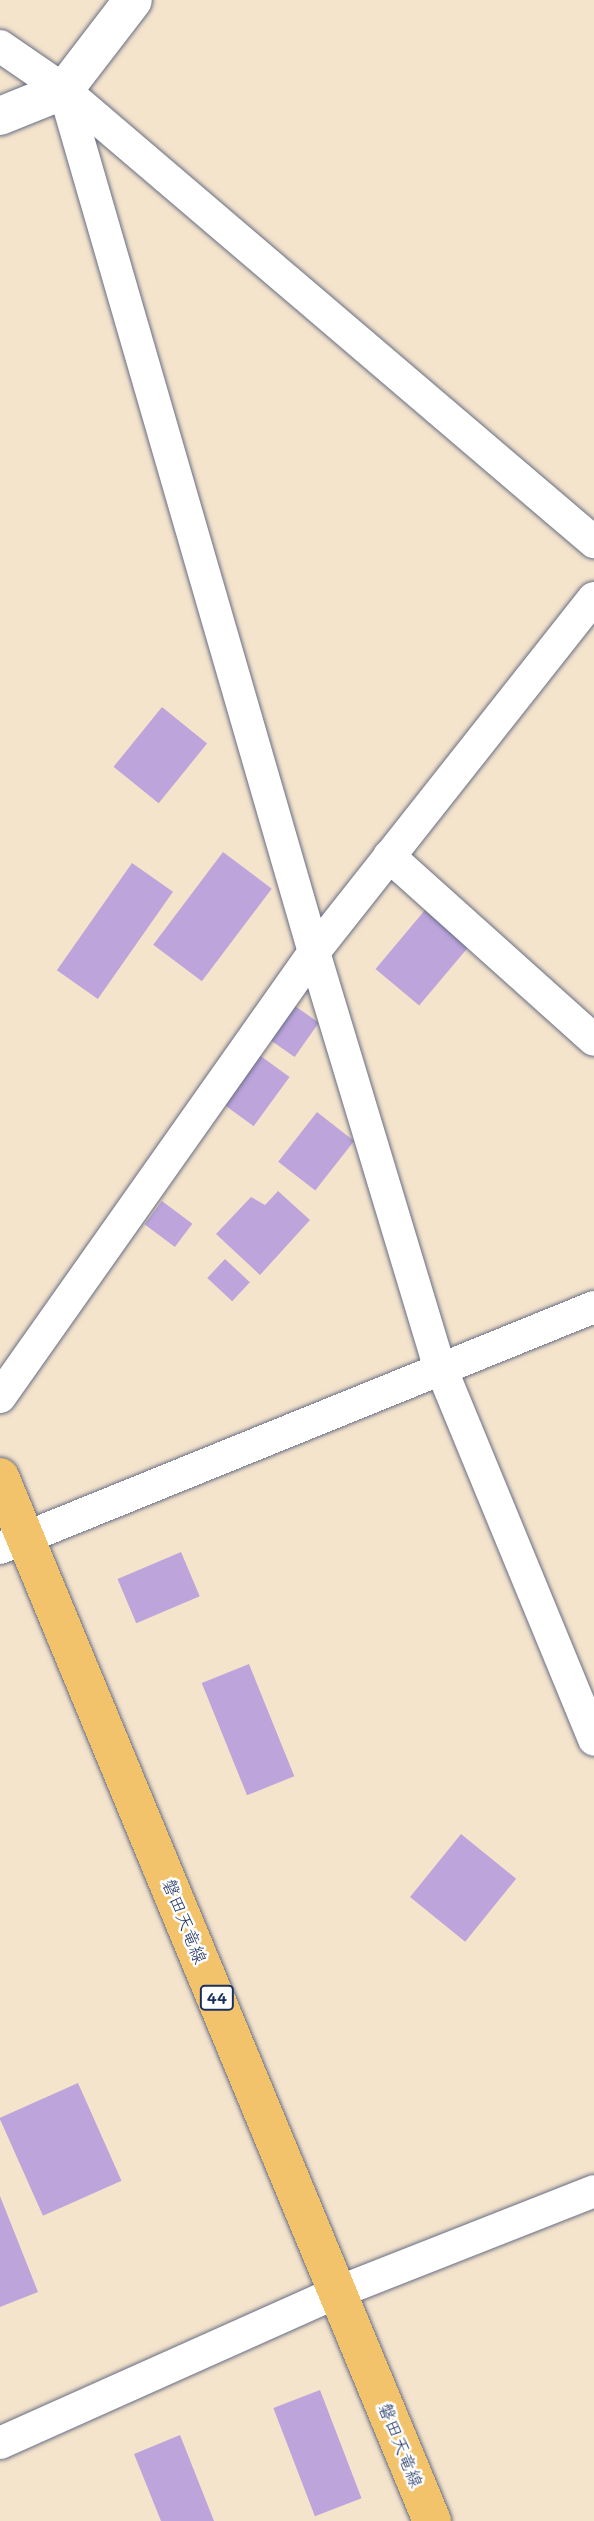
<!DOCTYPE html>
<meta charset="utf-8">
<style>
body{margin:0}
#map{position:relative;width:594px;height:2521px;overflow:hidden;background:#f5e4cc;font-family:Mali,"Klee One",sans-serif}
div>[style]{position:absolute}
.building>*{inset:0;background:#bda5dc;transform-origin:0 0}
.roads{filter:drop-shadow(0 0 2px #676e84) drop-shadow(0 0 2px #676e84)}
.minor>*{height:32px;margin:-16px;padding:0 16px;transform-origin:16px;border-radius:16px;background:#fff}
.tertiary>*{height:38px;margin:-19px;padding:0 19px;transform-origin:19px;border-radius:19px;background:#fff}
.primary>*{height:38px;margin:-19px;padding:0 19px;transform-origin:19px;border-radius:19px;background:#f2c36a}
span{translate:-50% -50%;white-space:nowrap;text-align:center;line-height:1.15;-webkit-text-stroke:5px #fff;paint-order:stroke}
.shield-label span{padding:2px 5px;background:#fff;border:2px solid;border-radius:5px;-webkit-text-stroke-width:0}
.shield-label{font-size:16px;color:#1b2f5e;font-weight:700}
.street-label{font-size:18px;color:#1b2f5e}
</style>
<div id="map">
<div class="building">
<div style="left:162px;top:707px;width:58px;height:77px;rotate:39deg"></div>
<div style="left:223px;top:852px;width:61px;height:116px;rotate:37deg"></div>
<div style="left:132px;top:863px;width:50px;height:131px;rotate:35deg"></div>
<div style="left:425px;top:910px;width:57px;height:77px;rotate:40deg"></div>
<div style="left:295px;top:1006px;width:29px;height:42px;rotate:35deg"></div>
<div style="left:258px;top:1054px;width:39px;height:61px;rotate:36deg"></div>
<div style="left:317px;top:1112px;width:47px;height:63px;rotate:38deg"></div>
<div style="clip-path:polygon(278px 1191px,310px 1220px,260px 1275px,216px 1234px,251px 1197px,265px 1205px)"></div>
<div style="left:162px;top:1201px;width:38px;height:29px;rotate:37deg"></div>
<div style="left:225px;top:1259px;width:34px;height:26px;rotate:43deg"></div>
<div style="left:181px;top:1552px;width:48px;height:69px;rotate:67deg"></div>
<div style="left:249px;top:1664px;width:121px;height:51px;rotate:68deg"></div>
<div style="left:461px;top:1834px;width:71px;height:81px;rotate:39deg"></div>
<div style="left:78px;top:2083px;width:107px;height:86px;rotate:66deg"></div>
<div style="clip-path:polygon(0 2196px,38px 2292px,0 2307px)"></div>
<div style="left:320px;top:2390px;width:116px;height:50px;rotate:69deg"></div>
<div style="clip-path:polygon(180px 2435px,214px 2521px,161px 2521px,134px 2454px)"></div>
</div>
<div class="roads">
<div class="minor">
<div style="left:0;top:46px;width:78px;rotate:34.5deg"></div>
<div style="left:64px;top:90px;width:697px;rotate:40.46deg"></div>
<div style="left:64px;top:90px;width:898px;rotate:73.83deg"></div>
<div style="left:314px;top:952px;width:422px;rotate:73.2deg"></div>
<div style="left:436px;top:1356px;width:415px;rotate:67.6deg"></div>
<div style="left:389px;top:856px;width:275px;rotate:41.9deg"></div>
<div style="left:0;top:1397px;width:545px;rotate:-54.79deg"></div>
<div style="left:314px;top:952px;width:451px;rotate:-51.7deg"></div>
<div style="left:0;top:1548px;width:641px;rotate:-22.08deg"></div>
<div style="left:0;top:2443px;width:370px;rotate:-24.1deg"></div>
<div style="left:338px;top:2292px;width:275px;rotate:-21.5deg"></div>
</div>
<div class="tertiary">
<div style="left:0;top:116px;width:69px;rotate:-22.1deg"></div>
<div style="left:64px;top:90px;width:113px;rotate:-52.5deg"></div>
</div>
<div class="primary">
<div style="left:0;top:1477px;width:1130px;rotate:67.52deg"></div>
</div>
</div>
<div class="shield-label">
<span style="left:217px;top:1998px">44</span>
</div>
<div class="street-label">
<span style="left:185px;top:1921px;rotate:68deg">磐田天竜線</span>
<span style="left:401px;top:2445px;rotate:68deg">磐田天竜線</span>
</div>
</div>
